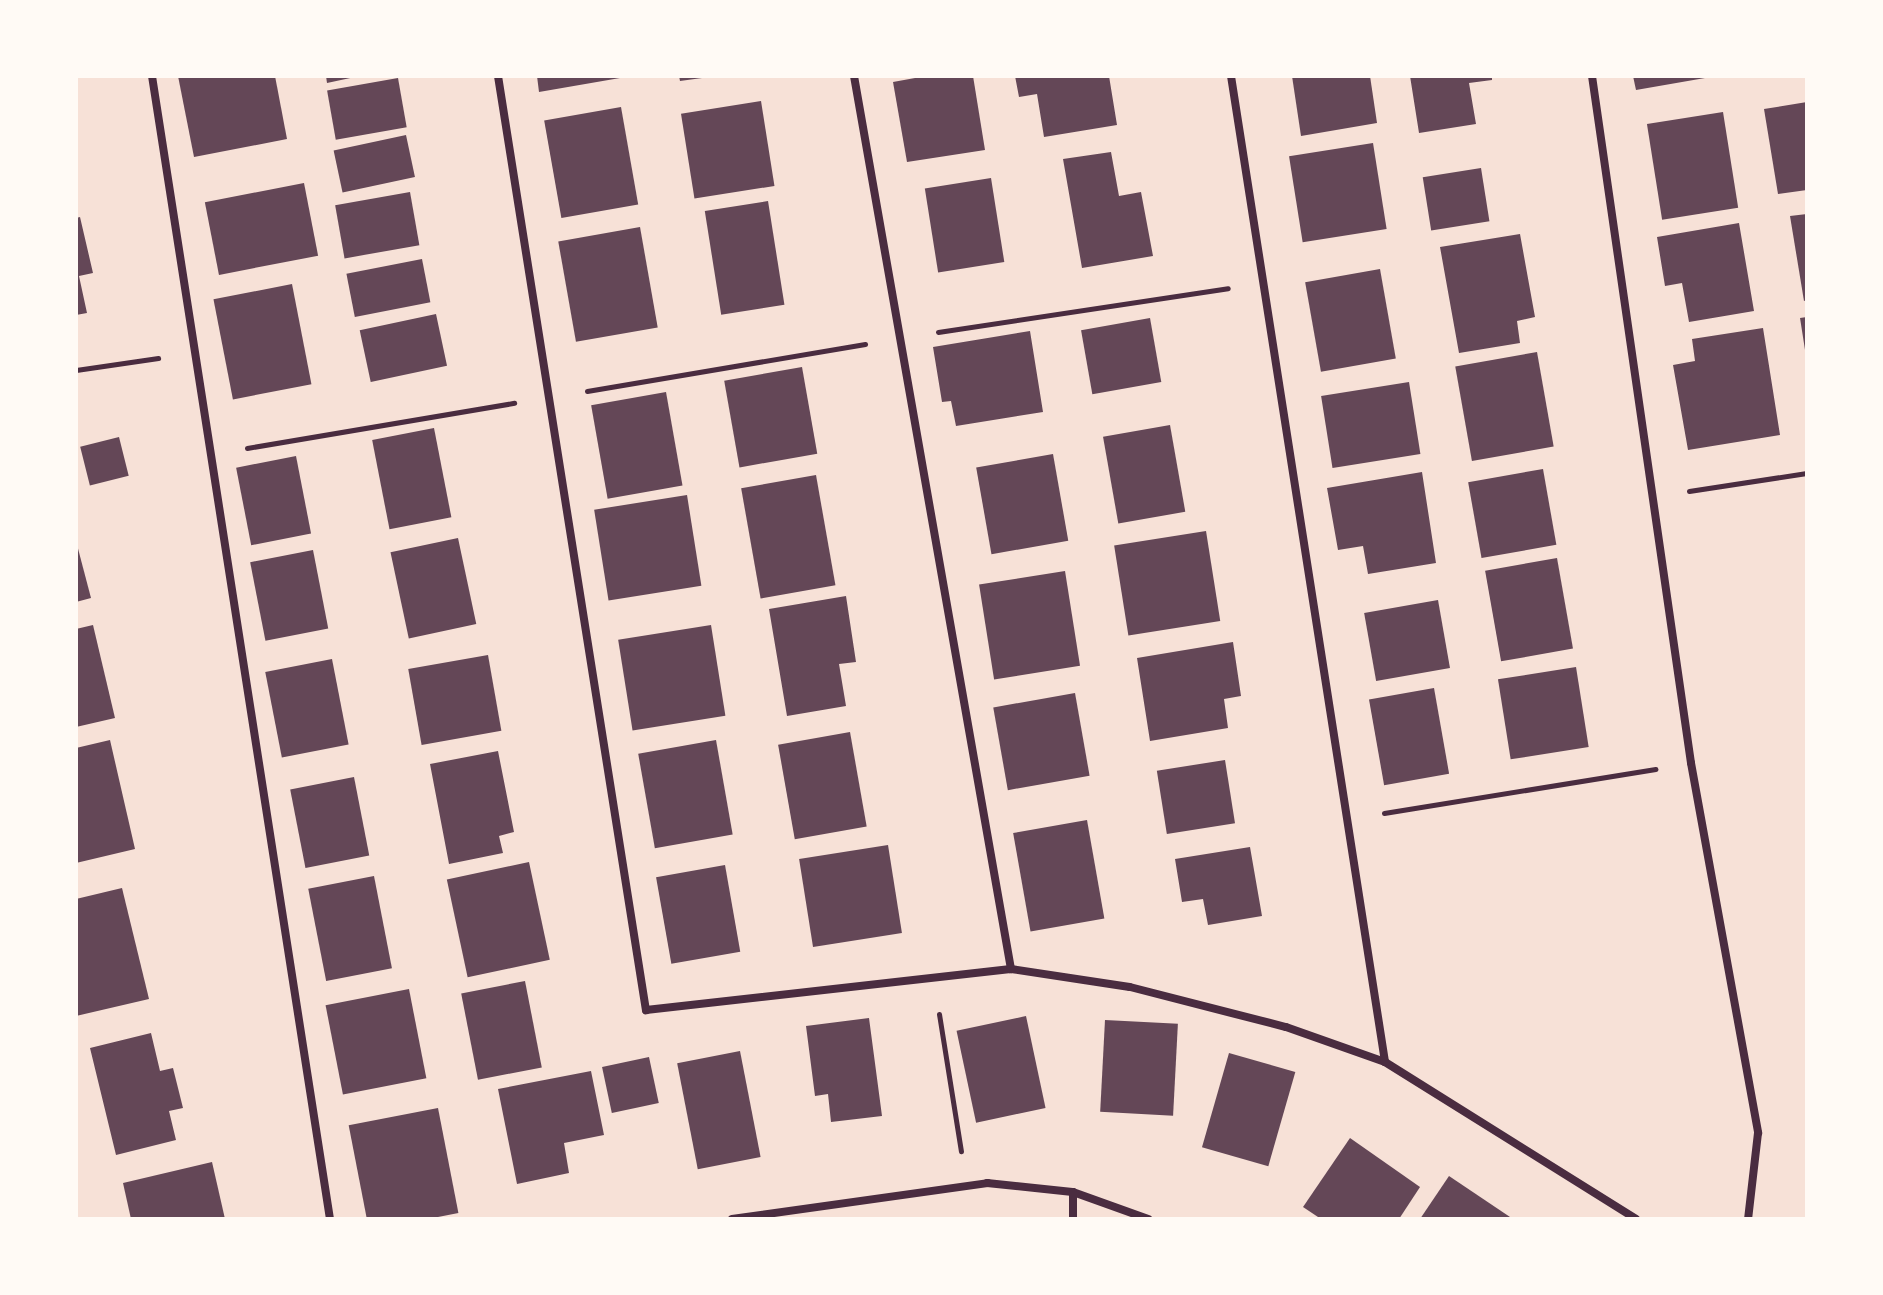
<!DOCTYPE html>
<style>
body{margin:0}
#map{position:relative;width:1883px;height:1295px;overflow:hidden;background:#f7e1d7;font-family:Mulish,sans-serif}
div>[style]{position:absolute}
.building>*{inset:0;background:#644757;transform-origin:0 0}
.path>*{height:5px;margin:-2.5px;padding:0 2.5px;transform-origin:2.5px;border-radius:2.5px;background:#4a2c40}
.minor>*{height:8px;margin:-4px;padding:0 4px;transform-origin:4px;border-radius:4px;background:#4a2c40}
span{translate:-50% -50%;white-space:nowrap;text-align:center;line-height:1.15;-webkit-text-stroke:8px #fffaf5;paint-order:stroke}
.frame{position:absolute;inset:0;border:78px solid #fffaf5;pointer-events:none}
</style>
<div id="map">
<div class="building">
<div style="clip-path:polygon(178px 76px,275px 76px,287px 139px,194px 157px)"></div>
<div style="clip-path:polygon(326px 76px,355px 76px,355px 77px,327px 83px)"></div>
<div style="clip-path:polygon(537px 76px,620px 76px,620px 78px,539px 92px)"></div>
<div style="clip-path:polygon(679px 76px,701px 76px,702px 78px,680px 81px)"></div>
<div style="clip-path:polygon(926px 76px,973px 76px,985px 150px,907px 162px,893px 82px)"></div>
<div style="clip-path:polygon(1015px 76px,1109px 76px,1117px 125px,1044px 137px,1037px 94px,1019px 97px)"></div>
<div style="clip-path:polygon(1292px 76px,1370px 76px,1377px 123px,1301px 136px)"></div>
<div style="clip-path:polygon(1410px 76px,1492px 76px,1492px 80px,1469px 83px,1476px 124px,1419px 133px)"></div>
<div style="clip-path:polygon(1633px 76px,1705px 76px,1705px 78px,1636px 90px)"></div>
<div style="left:398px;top:78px;width:50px;height:72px;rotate:80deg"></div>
<div style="left:761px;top:101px;width:86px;height:81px;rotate:81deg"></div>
<div style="clip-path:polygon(1807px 102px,1807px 190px,1778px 194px,1764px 109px)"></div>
<div style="left:621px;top:107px;width:99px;height:78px;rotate:80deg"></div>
<div style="left:1723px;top:112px;width:97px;height:77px;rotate:81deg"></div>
<div style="left:406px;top:135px;width:43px;height:74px;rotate:78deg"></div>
<div style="left:1373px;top:143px;width:87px;height:85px;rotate:81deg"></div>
<div style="clip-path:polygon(1111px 152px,1119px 196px,1141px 192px,1153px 256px,1082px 268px,1063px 159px)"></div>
<div style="left:1481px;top:168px;width:54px;height:59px;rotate:81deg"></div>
<div style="left:991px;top:178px;width:85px;height:67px;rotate:81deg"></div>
<div style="left:304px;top:183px;width:74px;height:101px;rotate:79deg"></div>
<div style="left:410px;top:192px;width:54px;height:76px;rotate:80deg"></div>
<div style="left:768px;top:201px;width:105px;height:64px;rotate:81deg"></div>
<div style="clip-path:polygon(1807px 214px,1807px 300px,1804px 301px,1790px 216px)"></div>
<div style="clip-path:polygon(80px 217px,93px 273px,79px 276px,87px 313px,76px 315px,76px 218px)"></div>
<div style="clip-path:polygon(1739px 223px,1754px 311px,1689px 322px,1682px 283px,1665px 286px,1657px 237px)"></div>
<div style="left:640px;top:227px;width:102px;height:83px;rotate:80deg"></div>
<div style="clip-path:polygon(1520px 234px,1535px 317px,1517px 321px,1520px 343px,1459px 353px,1440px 247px)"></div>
<div style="left:422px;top:259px;width:44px;height:77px;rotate:79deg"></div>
<div style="left:1380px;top:269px;width:91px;height:76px;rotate:80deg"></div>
<div style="left:292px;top:284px;width:102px;height:80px;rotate:79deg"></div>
<div style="left:436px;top:314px;width:53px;height:78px;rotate:78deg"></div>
<div style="clip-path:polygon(1807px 317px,1807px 350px,1805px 350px,1800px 318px)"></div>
<div style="left:1150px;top:318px;width:65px;height:70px;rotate:80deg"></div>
<div style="clip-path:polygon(1763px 328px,1780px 435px,1688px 450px,1673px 365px,1695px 361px,1692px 339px)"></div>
<div style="clip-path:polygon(1030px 331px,1043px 412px,956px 426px,951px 401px,942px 402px,933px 347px)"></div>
<div style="left:1537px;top:352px;width:96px;height:83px;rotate:80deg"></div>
<div style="left:802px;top:367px;width:88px;height:79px;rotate:80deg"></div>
<div style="left:1409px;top:382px;width:73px;height:89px;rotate:81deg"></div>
<div style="left:666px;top:392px;width:95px;height:76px;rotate:80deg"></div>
<div style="left:1170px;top:425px;width:88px;height:68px;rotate:80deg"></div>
<div style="left:434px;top:428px;width:91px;height:63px;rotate:79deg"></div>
<div style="left:119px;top:437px;width:40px;height:40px;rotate:76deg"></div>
<div style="left:1053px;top:454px;width:88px;height:78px;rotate:80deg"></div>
<div style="left:296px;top:456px;width:79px;height:61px;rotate:79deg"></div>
<div style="left:1543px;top:469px;width:77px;height:76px;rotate:80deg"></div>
<div style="clip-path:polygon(1422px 472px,1436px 563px,1368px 574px,1363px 546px,1338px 550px,1327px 488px)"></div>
<div style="left:816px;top:475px;width:112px;height:76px;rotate:80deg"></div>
<div style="left:687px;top:495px;width:92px;height:94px;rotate:81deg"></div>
<div style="left:1206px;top:531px;width:91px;height:93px;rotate:81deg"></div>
<div style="left:458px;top:538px;width:88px;height:69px;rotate:78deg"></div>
<div style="clip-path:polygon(76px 541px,91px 598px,76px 602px)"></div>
<div style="left:313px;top:550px;width:80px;height:64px;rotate:79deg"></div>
<div style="left:1557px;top:558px;width:92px;height:73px;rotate:80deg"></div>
<div style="left:1065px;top:571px;width:96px;height:87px;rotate:81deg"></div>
<div style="clip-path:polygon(846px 596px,856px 662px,839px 664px,846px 706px,787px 716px,769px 609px)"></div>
<div style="left:1438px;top:600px;width:69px;height:75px;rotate:80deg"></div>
<div style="clip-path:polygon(93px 625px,115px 718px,76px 727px,76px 629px)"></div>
<div style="left:711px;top:625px;width:92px;height:94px;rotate:81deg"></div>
<div style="clip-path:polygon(1233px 642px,1241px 696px,1224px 699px,1228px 728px,1150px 741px,1137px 658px)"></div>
<div style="left:488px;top:655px;width:77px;height:81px;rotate:80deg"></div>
<div style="left:332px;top:659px;width:87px;height:68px;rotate:79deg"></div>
<div style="left:1576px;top:667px;width:81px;height:79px;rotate:81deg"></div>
<div style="left:1434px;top:688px;width:87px;height:66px;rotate:80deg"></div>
<div style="left:1075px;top:693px;width:84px;height:83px;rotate:80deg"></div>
<div style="left:850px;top:732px;width:96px;height:73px;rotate:80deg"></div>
<div style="clip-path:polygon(110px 740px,135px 849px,76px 863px,76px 748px)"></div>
<div style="left:716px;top:740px;width:96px;height:79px;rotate:80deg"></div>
<div style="clip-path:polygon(498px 751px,514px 832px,499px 836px,503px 853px,449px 864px,430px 764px)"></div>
<div style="left:1225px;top:760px;width:64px;height:69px;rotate:81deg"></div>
<div style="left:354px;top:777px;width:80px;height:65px;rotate:79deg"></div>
<div style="left:1087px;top:820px;width:100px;height:75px;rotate:80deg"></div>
<div style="left:888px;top:845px;width:89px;height:90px;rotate:81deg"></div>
<div style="clip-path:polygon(1250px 847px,1262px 916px,1208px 925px,1203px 899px,1182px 902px,1175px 859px)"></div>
<div style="left:529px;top:862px;width:100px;height:84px;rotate:78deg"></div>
<div style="left:725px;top:865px;width:88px;height:70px;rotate:80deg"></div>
<div style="left:374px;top:876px;width:94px;height:67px;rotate:79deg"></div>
<div style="clip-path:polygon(122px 888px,149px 999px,76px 1016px,76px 899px)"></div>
<div style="left:525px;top:981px;width:88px;height:65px;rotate:79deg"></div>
<div style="left:409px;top:989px;width:91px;height:85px;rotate:79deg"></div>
<div style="left:1026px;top:1016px;width:94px;height:71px;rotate:78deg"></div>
<div style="clip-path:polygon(869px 1018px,882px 1116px,831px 1122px,828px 1094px,815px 1096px,806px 1026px)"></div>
<div style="left:1105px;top:1020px;width:73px;height:92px;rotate:3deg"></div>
<div style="clip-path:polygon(151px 1033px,160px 1071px,173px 1068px,183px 1108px,169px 1111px,176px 1140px,116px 1155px,90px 1048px)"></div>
<div style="left:740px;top:1051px;width:108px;height:64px;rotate:79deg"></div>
<div style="left:1229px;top:1053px;width:69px;height:98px;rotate:16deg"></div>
<div style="left:649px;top:1057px;width:47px;height:48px;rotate:78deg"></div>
<div style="clip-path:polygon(591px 1071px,604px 1135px,564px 1143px,569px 1173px,517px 1184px,498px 1089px)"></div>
<div style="left:438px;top:1108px;width:107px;height:91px;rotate:79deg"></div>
<div style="clip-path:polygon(1350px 1138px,1420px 1187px,1399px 1219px,1321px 1219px,1303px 1207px)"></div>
<div style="clip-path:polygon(212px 1162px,225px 1219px,131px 1219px,123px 1183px)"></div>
<div style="clip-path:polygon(1449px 1176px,1513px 1219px,1420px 1219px)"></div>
</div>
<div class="path">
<div style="left:938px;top:332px;width:293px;rotate:-8.6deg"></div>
<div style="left:76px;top:370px;width:83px;rotate:-8.3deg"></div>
<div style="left:587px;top:391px;width:282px;rotate:-9.6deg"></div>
<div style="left:247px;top:448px;width:271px;rotate:-9.6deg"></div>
<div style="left:1689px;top:491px;width:119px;rotate:-8.7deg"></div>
<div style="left:1384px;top:813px;width:275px;rotate:-9.2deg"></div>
<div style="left:939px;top:1014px;width:139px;rotate:80.9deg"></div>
</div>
<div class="minor">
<div style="left:152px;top:76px;width:1157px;rotate:81.15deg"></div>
<div style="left:498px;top:76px;width:946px;rotate:81deg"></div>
<div style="left:646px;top:1010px;width:367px;rotate:-6.4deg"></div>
<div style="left:1011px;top:969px;width:120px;rotate:8.6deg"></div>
<div style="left:1130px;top:987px;width:161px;rotate:14.4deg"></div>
<div style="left:1286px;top:1027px;width:105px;rotate:19.5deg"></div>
<div style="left:1385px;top:1062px;width:296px;rotate:32deg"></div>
<div style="left:854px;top:76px;width:907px;rotate:80.03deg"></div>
<div style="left:1231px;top:76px;width:998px;rotate:81.12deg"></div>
<div style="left:1592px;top:76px;width:694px;rotate:81.8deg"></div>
<div style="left:1691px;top:763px;width:376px;rotate:79.7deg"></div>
<div style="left:1758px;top:1133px;width:87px;rotate:96.6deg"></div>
<div style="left:732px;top:1219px;width:258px;rotate:-8deg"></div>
<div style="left:987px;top:1183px;width:86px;rotate:6deg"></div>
<div style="left:1073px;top:1192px;width:80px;rotate:19.8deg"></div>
<div style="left:1073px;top:1219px;width:27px;rotate:-90deg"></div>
</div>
<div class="frame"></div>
</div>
